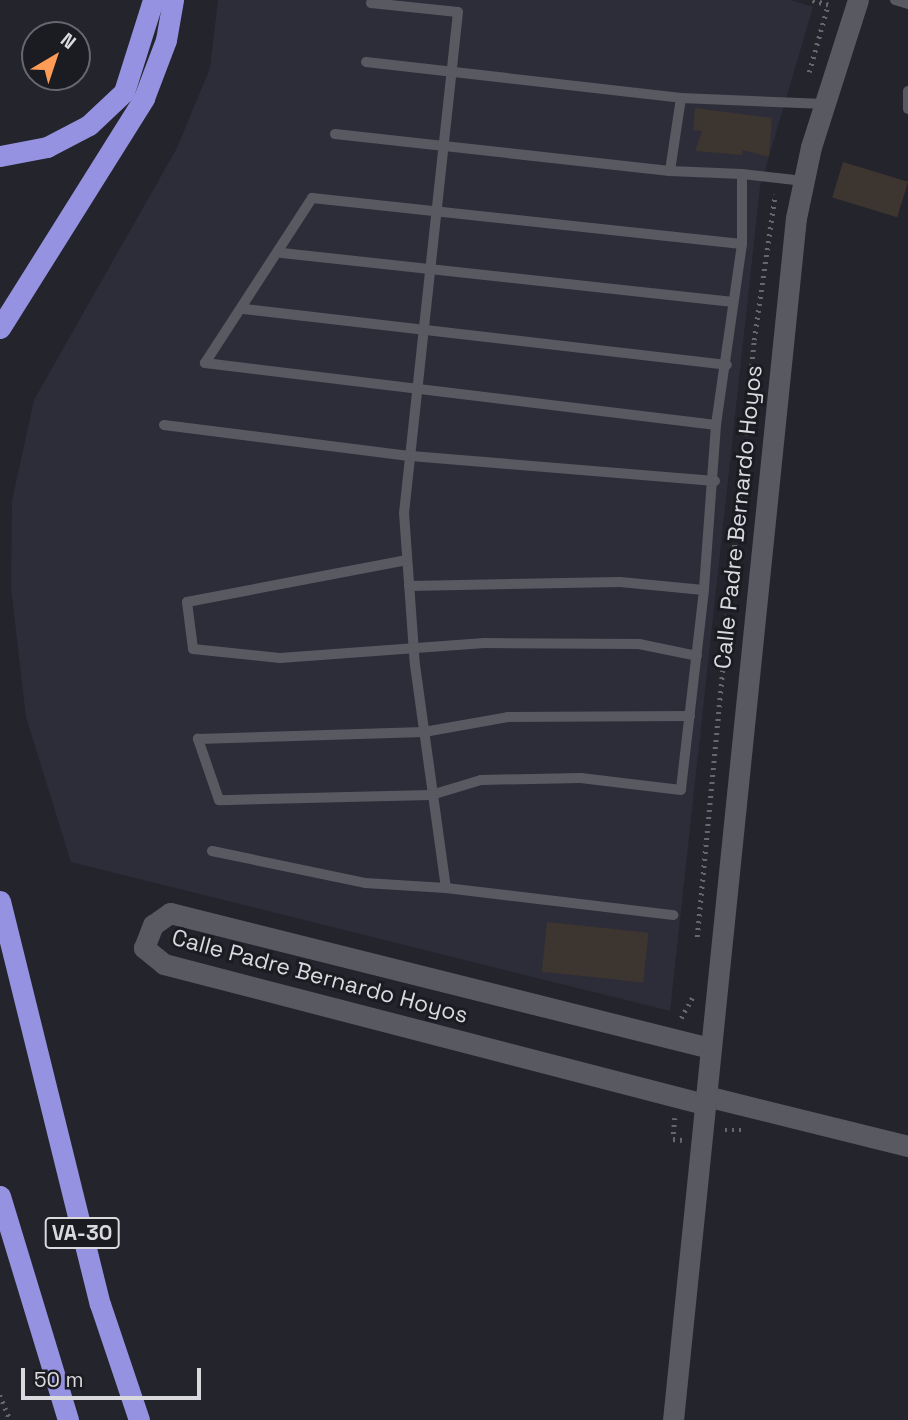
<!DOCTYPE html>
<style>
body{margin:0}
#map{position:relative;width:908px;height:1420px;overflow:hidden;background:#24242c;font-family:"Space Grotesk",sans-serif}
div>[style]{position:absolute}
.built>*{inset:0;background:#2d2d39}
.building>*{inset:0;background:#3d3530;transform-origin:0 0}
.path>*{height:4.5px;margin-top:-2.25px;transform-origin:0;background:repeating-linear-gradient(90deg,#67676d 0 2px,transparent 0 7px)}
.lane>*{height:10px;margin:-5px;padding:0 5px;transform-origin:5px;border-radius:5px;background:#585961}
.street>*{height:21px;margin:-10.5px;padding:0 10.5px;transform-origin:10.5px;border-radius:10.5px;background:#585961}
.highway>*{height:21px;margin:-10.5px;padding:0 10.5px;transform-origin:10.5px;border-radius:10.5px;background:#9593e1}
span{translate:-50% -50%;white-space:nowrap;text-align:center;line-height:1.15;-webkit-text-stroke:6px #1b1b22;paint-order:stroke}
.shield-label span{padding:2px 5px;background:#1b1b22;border:2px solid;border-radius:5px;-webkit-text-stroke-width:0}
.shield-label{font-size:21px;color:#d9d9de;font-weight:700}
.street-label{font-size:23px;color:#d9d9de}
.north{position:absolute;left:21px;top:21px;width:70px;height:70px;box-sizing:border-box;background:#1b1b22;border:2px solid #67676d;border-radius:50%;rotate:39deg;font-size:19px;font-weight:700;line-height:28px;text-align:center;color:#d9d9de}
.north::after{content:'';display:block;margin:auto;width:24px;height:32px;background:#fd9c56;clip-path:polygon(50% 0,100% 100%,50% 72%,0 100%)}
.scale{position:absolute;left:21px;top:1368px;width:180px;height:32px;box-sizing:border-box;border:4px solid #d9d9de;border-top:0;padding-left:9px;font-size:21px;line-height:24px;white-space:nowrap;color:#d9d9de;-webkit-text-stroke:5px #1b1b22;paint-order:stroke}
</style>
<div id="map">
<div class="built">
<div style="clip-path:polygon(218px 0,790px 0,813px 7px,760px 187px,670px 1011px,71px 862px,26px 717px,11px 588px,12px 501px,34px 400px,177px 148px,210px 68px)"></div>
</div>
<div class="building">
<div style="clip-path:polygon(695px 108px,772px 118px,769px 157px,743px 150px,742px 155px,695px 151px,702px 131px,693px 130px)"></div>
<div style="left:843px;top:162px;width:68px;height:37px;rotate:17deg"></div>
<div style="left:547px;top:922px;width:102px;height:50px;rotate:6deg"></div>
</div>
<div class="path">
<div style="left:809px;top:72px;width:70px;rotate:-74.2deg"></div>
<div style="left:828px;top:5px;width:18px;rotate:-164deg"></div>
<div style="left:697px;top:937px;width:600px;rotate:-84.55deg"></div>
<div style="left:754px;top:340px;width:147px;rotate:-81.8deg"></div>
<div style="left:681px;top:1018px;width:23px;rotate:-61deg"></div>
<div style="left:675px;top:1118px;width:21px;rotate:95deg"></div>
<div style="left:673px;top:1139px;width:9px;rotate:6deg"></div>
<div style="left:725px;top:1130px;width:18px"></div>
<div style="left:0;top:1395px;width:27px;rotate:68deg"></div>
</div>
<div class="lane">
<div style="left:895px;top:0;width:14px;rotate:17deg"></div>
<div style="left:371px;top:3px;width:87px;rotate:5.9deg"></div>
<div style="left:458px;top:12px;width:504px;rotate:96.15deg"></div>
<div style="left:404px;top:513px;width:152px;rotate:85.9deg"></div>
<div style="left:415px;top:665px;width:225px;rotate:82.1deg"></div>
<div style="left:446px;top:888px;width:229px;rotate:6.8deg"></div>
<div style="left:366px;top:62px;width:317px;rotate:6.5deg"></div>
<div style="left:681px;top:98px;width:144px;rotate:2.4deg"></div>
<div style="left:908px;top:91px;width:18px;rotate:90deg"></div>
<div style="left:681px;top:98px;width:74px;rotate:98.6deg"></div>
<div style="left:670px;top:171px;width:72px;rotate:2.4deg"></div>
<div style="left:742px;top:174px;width:70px;rotate:90deg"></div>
<div style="left:742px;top:244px;width:183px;rotate:98.2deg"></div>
<div style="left:716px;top:425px;width:165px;rotate:94.2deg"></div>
<div style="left:335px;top:134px;width:337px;rotate:6.3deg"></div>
<div style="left:742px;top:174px;width:62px;rotate:6.4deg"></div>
<div style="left:282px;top:253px;width:454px;rotate:6.2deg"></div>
<div style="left:244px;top:309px;width:486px;rotate:6.6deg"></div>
<div style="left:164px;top:425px;width:249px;rotate:7.2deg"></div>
<div style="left:411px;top:456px;width:305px;rotate:4.7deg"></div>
<div style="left:716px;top:425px;width:515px;rotate:-173.08deg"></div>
<div style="left:205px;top:363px;width:197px;rotate:-57deg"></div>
<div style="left:312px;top:198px;width:432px;rotate:6.1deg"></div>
<div style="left:407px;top:560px;width:224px;rotate:169.2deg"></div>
<div style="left:187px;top:602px;width:47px;rotate:82.7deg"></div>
<div style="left:193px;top:649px;width:87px;rotate:5.9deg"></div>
<div style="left:280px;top:658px;width:205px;rotate:-4.2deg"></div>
<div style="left:484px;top:643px;width:155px;rotate:0.4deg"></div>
<div style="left:639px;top:644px;width:59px;rotate:11.7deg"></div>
<div style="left:409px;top:586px;width:211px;rotate:-1.1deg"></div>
<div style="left:620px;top:582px;width:84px;rotate:5.4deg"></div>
<div style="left:704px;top:590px;width:201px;rotate:96.6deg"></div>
<div style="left:681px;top:790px;width:101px;rotate:-173.2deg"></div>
<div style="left:581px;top:778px;width:100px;rotate:178.9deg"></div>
<div style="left:481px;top:780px;width:52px;rotate:163.3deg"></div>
<div style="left:431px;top:795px;width:212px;rotate:178.6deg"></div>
<div style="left:219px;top:800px;width:65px;rotate:-109deg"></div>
<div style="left:198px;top:739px;width:226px;rotate:-1.8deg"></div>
<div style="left:424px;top:732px;width:85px;rotate:-10.1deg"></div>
<div style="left:508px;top:717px;width:182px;rotate:-0.3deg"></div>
<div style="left:212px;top:851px;width:156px;rotate:11.8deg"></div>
<div style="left:365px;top:883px;width:81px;rotate:3.5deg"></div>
</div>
<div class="street">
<div style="left:706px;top:1096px;width:208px;rotate:13.9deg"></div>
<div style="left:704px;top:1104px;width:558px;rotate:-165.47deg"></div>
<div style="left:164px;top:964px;width:26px;rotate:-141deg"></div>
<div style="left:144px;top:948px;width:25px;rotate:-69deg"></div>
<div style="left:153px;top:925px;width:21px;rotate:-35deg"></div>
<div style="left:170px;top:913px;width:557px;rotate:14.04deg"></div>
<div style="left:673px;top:1420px;width:1208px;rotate:-84.16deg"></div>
<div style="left:796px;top:218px;width:73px;rotate:-78.1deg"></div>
<div style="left:811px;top:147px;width:154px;rotate:-72.3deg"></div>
</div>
<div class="highway">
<div style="left:0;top:156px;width:48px;rotate:-10.8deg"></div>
<div style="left:47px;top:147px;width:47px;rotate:-27.6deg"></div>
<div style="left:89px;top:125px;width:48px;rotate:-43.3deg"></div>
<div style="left:124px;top:92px;width:96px;rotate:-72.5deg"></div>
<div style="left:0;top:328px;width:271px;rotate:-57.9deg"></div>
<div style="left:144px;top:98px;width:62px;rotate:-69.2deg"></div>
<div style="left:166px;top:40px;width:41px;rotate:-80.1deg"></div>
<div style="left:0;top:901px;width:415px;rotate:76.1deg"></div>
<div style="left:100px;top:1304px;width:122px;rotate:71.4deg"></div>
<div style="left:0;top:1196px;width:234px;rotate:73.1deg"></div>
</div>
<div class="shield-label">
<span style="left:82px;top:1233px">VA-30</span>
</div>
<div class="street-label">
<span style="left:738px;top:517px;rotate:-84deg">Calle Padre Bernardo Hoyos</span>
<span style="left:320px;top:976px;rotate:15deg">Calle Padre Bernardo Hoyos</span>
</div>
<div class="north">N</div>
<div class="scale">50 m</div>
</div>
